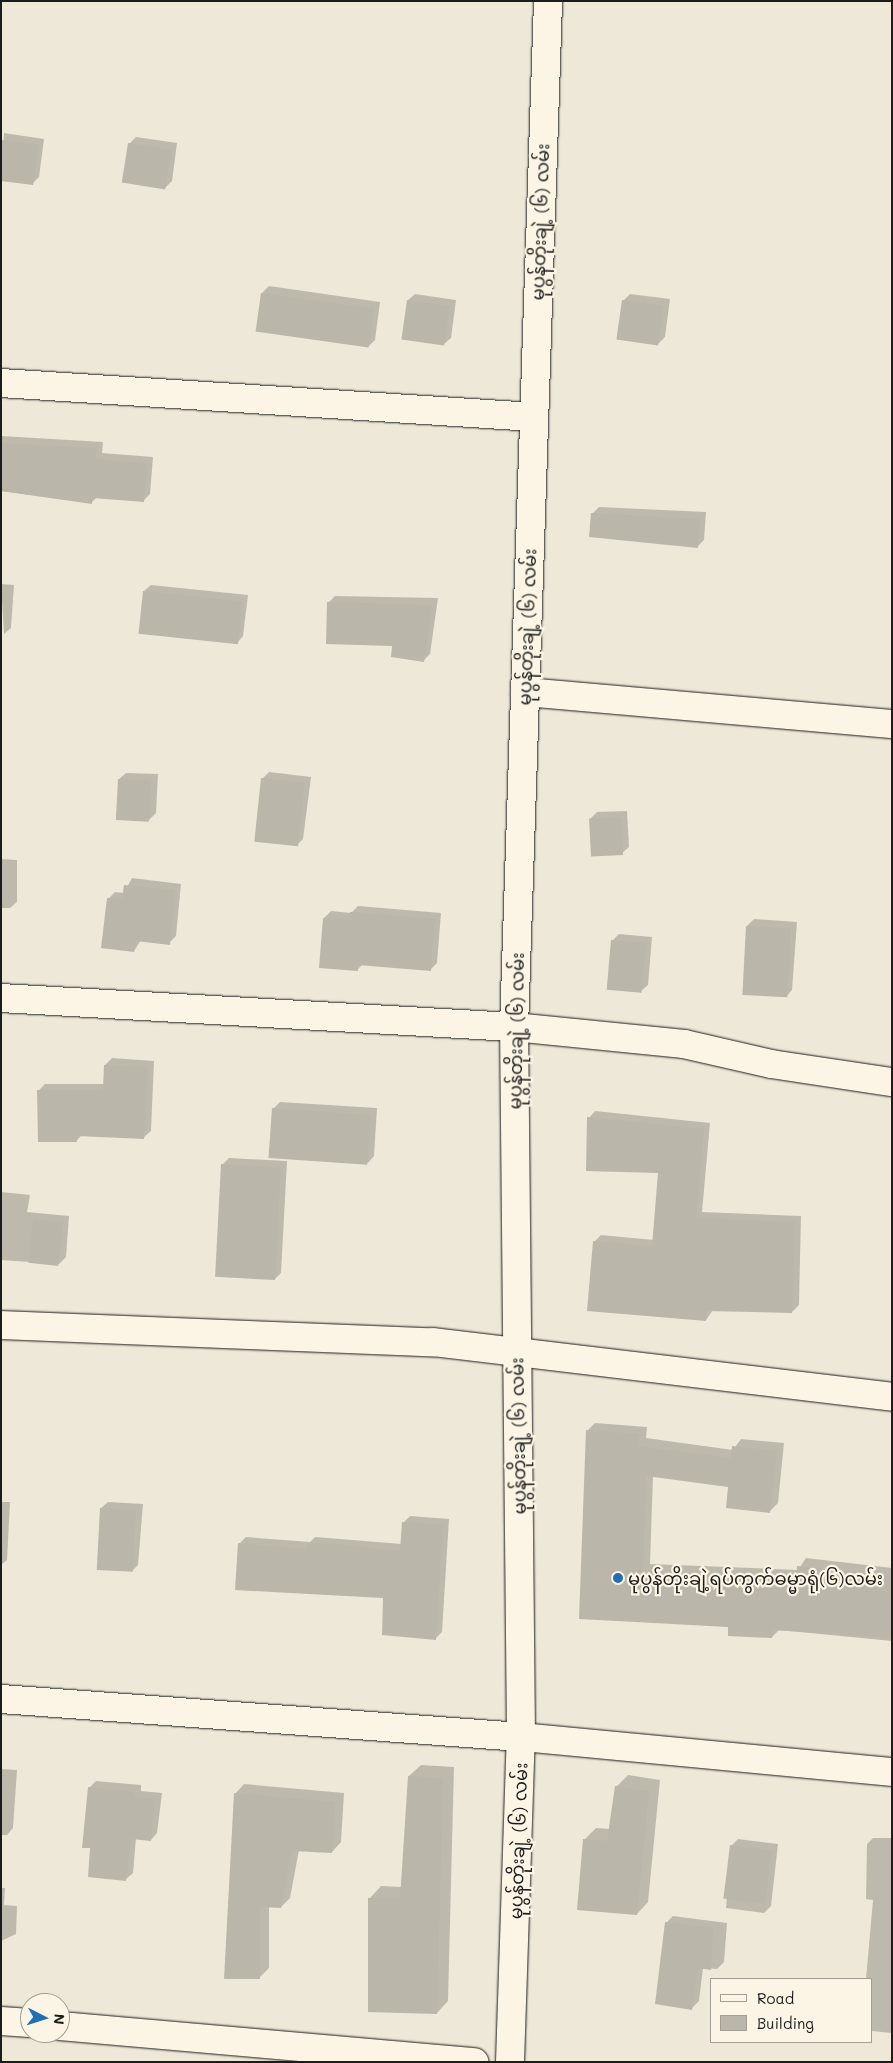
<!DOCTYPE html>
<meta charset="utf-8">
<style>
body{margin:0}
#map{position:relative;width:893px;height:2063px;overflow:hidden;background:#eee8d9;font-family:Mali,"Noto Sans Myanmar",sans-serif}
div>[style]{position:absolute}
.shadow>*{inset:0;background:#0003}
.building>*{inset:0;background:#bab6aa;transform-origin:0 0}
.roads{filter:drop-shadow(0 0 1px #1c1c1c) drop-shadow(0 0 1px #1c1c1c)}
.minor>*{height:28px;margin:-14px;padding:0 14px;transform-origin:14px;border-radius:14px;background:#fcf5e5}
.dots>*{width:14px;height:14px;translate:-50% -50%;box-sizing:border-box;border:2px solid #fcf5e5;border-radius:50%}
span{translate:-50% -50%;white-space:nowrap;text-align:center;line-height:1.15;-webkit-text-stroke:4.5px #fcf5e5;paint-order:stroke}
.street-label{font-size:18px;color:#1c1c1c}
.poi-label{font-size:18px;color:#1c1c1c}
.left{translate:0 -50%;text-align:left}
.frame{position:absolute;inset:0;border:2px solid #1c1c1c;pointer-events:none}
.legend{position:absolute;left:710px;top:1978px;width:162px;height:65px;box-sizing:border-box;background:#fcf5e5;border:1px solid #a29e95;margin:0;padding:6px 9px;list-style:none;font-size:15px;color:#1c1c1c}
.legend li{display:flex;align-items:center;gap:10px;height:25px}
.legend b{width:25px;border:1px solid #a29e95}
.north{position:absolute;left:20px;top:1993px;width:50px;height:50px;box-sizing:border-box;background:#fcf5e5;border:1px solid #a29e95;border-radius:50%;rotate:95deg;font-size:14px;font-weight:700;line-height:20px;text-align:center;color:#1c1c1c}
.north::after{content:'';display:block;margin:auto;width:18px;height:22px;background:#1f6fb2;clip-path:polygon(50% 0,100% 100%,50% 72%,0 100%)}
</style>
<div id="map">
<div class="shadow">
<div style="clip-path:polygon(4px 133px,44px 139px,39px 177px,32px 184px,1px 179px)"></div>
<div style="clip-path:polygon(136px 137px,177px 143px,172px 181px,165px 188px,129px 144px)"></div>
<div style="clip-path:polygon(269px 286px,380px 302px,375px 340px,368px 347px,262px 293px)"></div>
<div style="clip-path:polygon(415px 294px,456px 300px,451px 338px,444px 344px,408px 300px)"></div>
<div style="clip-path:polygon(630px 294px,670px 299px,665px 337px,658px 344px,623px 301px)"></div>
<div style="clip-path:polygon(1px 436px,103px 442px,102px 453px,153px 457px,150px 494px,143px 501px,97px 497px,91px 503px,1px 491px)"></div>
<div style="clip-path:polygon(599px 507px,706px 512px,704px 540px,697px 547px,592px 514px)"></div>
<div style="clip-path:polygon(1px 584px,14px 585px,11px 628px,4px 634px)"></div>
<div style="clip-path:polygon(151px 585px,248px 595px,243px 636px,237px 643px,144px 591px)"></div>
<div style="clip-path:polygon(335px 596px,438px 598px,430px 654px,423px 661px,394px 644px,328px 603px)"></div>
<div style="clip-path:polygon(269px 772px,311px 777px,303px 839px,297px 845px,262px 779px)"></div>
<div style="clip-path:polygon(126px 773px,158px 774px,156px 813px,149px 820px,119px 779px)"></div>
<div style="clip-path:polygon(627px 811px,629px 847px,622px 853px,590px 819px,597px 812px)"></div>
<div style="clip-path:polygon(1px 859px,17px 860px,17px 902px,10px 908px,1px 908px)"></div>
<div style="clip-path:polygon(132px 878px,181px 884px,176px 936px,169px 943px,141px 940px,134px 951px,108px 899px,115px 892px,124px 893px)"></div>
<div style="clip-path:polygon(358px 906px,441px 913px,437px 963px,430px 970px,363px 964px,357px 970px,324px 918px,331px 911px,351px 913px)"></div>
<div style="clip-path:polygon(754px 919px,797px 922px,792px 990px,786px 997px,747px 926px)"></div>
<div style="clip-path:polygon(619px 934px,652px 937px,648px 985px,641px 991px,612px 941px)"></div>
<div style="clip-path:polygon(112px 1058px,154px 1061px,151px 1131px,144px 1137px,82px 1135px,76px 1141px,38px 1091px,45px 1084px,104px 1084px,105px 1065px)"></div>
<div style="clip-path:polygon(280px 1102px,377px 1108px,374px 1156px,368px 1163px,273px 1109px)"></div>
<div style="clip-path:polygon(595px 1111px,710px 1123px,702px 1212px,801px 1216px,799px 1305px,792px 1312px,713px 1310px,706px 1320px,594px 1242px,601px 1235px,654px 1240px,660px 1171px,589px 1118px)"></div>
<div style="clip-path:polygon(229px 1158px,287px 1161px,281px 1273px,274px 1280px,222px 1165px)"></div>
<div style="clip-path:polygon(1px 1192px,30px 1195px,27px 1212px,69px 1216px,66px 1257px,59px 1264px,1px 1260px)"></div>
<div style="clip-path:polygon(595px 1423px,647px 1427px,646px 1438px,733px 1450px,741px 1439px,784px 1443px,778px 1503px,770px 1511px,729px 1486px,653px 1476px,650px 1564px,798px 1570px,806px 1558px,892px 1568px,892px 1641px,779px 1630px,772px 1637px,729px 1626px,580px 1618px,587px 1431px)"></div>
<div style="clip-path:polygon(1px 1502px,10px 1502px,7px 1560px,1px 1565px)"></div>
<div style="clip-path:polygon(108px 1502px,143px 1504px,138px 1565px,132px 1571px,101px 1508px)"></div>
<div style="clip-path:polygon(410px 1516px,449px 1519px,442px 1632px,435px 1639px,384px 1597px,239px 1544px,246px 1537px,310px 1542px,315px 1537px,402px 1544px,403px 1523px)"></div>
<div style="clip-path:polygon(421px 1765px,454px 1767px,448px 2001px,437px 2013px,370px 1898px,381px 1886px,402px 1887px,409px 1776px)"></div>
<div style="clip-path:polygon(1px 1769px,17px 1770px,13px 1828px,7px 1835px,1px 1835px)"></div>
<div style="clip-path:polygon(628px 1775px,660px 1780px,648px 1902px,637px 1914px,585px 1839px,596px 1828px,610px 1829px,616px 1787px)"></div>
<div style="clip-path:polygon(96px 1781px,141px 1785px,141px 1791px,162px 1793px,157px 1833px,151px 1840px,136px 1838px,133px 1873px,126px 1879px,91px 1847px,89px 1788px)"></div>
<div style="clip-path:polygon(244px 1784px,344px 1793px,341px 1842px,332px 1852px,299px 1850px,290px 1898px,281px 1907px,269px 1906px,269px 1968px,259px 1978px,235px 1794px)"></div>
<div style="clip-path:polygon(873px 1838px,892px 1838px,892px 2033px,872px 2031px,872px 1979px,866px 1979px,873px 1900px,866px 1899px,867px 1844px)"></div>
<div style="clip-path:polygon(738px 1839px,778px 1844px,771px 1906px,764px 1913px,726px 1908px,731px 1846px)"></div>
<div style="clip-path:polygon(1px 1888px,5px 1888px,4px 1905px,17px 1906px,16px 1934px,1px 1941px)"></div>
<div style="clip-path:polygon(673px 1916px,727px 1923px,724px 1962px,717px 1969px,703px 1968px,699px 2001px,692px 2008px,666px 1923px)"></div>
</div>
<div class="building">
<div style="clip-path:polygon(1px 140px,38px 145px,33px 185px,1px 181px)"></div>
<div style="left:128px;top:143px;width:44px;height:40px;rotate:9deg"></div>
<div style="left:261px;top:293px;width:114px;height:39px;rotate:8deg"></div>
<div style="left:407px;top:300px;width:43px;height:40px;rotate:8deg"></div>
<div style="left:622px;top:300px;width:42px;height:40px;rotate:8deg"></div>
<div style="clip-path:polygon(1px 443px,96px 448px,95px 459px,147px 464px,144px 502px,92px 498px,92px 504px,1px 491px)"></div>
<div style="clip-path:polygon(591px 513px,700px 519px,698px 548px,589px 537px)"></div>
<div style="left:143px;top:591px;width:100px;height:43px;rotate:6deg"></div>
<div style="clip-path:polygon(327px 602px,432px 605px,424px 662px,391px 657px,392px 646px,326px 644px)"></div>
<div style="left:261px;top:778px;width:44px;height:64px;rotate:6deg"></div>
<div style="left:118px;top:779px;width:33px;height:41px;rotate:3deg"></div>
<div style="left:621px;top:817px;width:38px;height:32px;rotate:87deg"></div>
<div style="clip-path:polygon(124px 885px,175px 890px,170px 945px,136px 941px,134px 952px,101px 948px,107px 898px,122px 899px)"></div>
<div style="clip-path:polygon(350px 912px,435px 919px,431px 971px,358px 965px,358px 971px,319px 968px,323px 918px,350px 920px)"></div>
<div style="left:746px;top:926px;width:45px;height:69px;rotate:3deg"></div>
<div style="left:611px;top:940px;width:35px;height:50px;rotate:5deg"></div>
<div style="clip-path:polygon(104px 1065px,148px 1067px,144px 1139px,77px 1136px,77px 1142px,38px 1142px,37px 1090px,103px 1090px)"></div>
<div style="left:272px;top:1108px;width:99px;height:50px;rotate:4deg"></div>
<div style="clip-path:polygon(587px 1117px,704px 1129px,696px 1218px,795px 1222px,792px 1313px,707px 1311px,706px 1321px,587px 1311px,593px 1241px,652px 1246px,658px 1173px,586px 1171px)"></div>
<div style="left:221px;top:1164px;width:60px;height:113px;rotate:3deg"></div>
<div style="left:33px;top:1219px;width:30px;height:44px;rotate:6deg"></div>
<div style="clip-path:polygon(586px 1430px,639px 1434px,638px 1446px,731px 1458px,732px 1446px,777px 1451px,770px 1513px,726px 1508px,728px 1487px,646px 1476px,643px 1572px,797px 1578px,797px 1566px,892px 1576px,892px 1638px,773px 1630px,772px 1638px,728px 1636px,728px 1627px,579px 1619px)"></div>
<div style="left:100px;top:1508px;width:36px;height:62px;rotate:3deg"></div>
<div style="clip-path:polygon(402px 1522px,443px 1525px,436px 1640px,382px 1635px,383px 1598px,235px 1590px,238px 1543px,307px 1549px,307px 1543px,337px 1544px,400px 1551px)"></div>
<div style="clip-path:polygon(408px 1776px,443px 1778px,437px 2014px,368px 2012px,368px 1898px,400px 1899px)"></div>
<div style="clip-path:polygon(615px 1786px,649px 1791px,637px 1915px,577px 1910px,583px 1839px,607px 1841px)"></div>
<div style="clip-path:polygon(88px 1787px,135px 1792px,134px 1797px,155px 1799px,151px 1841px,131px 1839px,126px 1881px,88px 1877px,90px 1848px,82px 1848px)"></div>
<div style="clip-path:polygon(234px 1793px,335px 1802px,332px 1853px,292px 1851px,281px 1908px,260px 1907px,260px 1979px,224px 1979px)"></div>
<div style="left:730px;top:1845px;width:42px;height:54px;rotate:7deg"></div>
<div style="clip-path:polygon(665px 1922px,713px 1928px,711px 1970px,698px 1968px,692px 2010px,655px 2004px)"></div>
</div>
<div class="roads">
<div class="minor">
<div style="left:1px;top:383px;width:534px;rotate:3.65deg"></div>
<div style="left:525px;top:692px;width:368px;rotate:5deg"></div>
<div style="left:1px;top:998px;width:514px;rotate:3.24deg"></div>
<div style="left:514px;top:1027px;width:171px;rotate:5.7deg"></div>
<div style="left:684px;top:1044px;width:89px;rotate:12.9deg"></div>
<div style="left:771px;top:1064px;width:122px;rotate:8.5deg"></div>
<div style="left:1px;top:1325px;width:432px;rotate:2.3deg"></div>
<div style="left:433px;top:1342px;width:462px;rotate:6.8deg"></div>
<div style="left:1px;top:1699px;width:521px;rotate:4.18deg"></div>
<div style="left:521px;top:1737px;width:373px;rotate:5.4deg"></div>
<div style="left:1px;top:2021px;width:29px;rotate:4deg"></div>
<div style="left:60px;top:2026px;width:416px;rotate:5deg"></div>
<div style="left:510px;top:2062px;width:325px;rotate:-88.1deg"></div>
<div style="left:521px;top:1737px;width:710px;rotate:-90.56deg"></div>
<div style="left:514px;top:1027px;width:1027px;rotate:-88.1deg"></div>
</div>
</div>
<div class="dots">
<div style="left:618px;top:1578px;background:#1f6fb2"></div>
</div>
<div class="street-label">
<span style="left:540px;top:222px;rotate:-88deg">မုပွန်တိုးချဲ့ (၆) လမ်း</span>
<span style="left:527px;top:627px;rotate:-88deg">မုပွန်တိုးချဲ့ (၆) လမ်း</span>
<span style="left:516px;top:1031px;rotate:-89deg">မုပွန်တိုးချဲ့ (၆) လမ်း</span>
<span style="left:518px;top:1436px;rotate:-91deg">မုပွန်တိုးချဲ့ (၆) လမ်း</span>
<span style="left:518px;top:1841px;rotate:-88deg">မုပွန်တိုးချဲ့ (၆) လမ်း</span>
</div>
<div class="poi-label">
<span class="left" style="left:628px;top:1578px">မုပွန်တိုးချဲ့ရပ်ကွက်ဓမ္မာရုံ(၆)လမ်း</span>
</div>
<div class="frame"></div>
<ul class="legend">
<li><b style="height:6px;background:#fcf5e5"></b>Road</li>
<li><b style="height:14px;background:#bab6aa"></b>Building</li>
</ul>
<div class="north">N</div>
</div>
